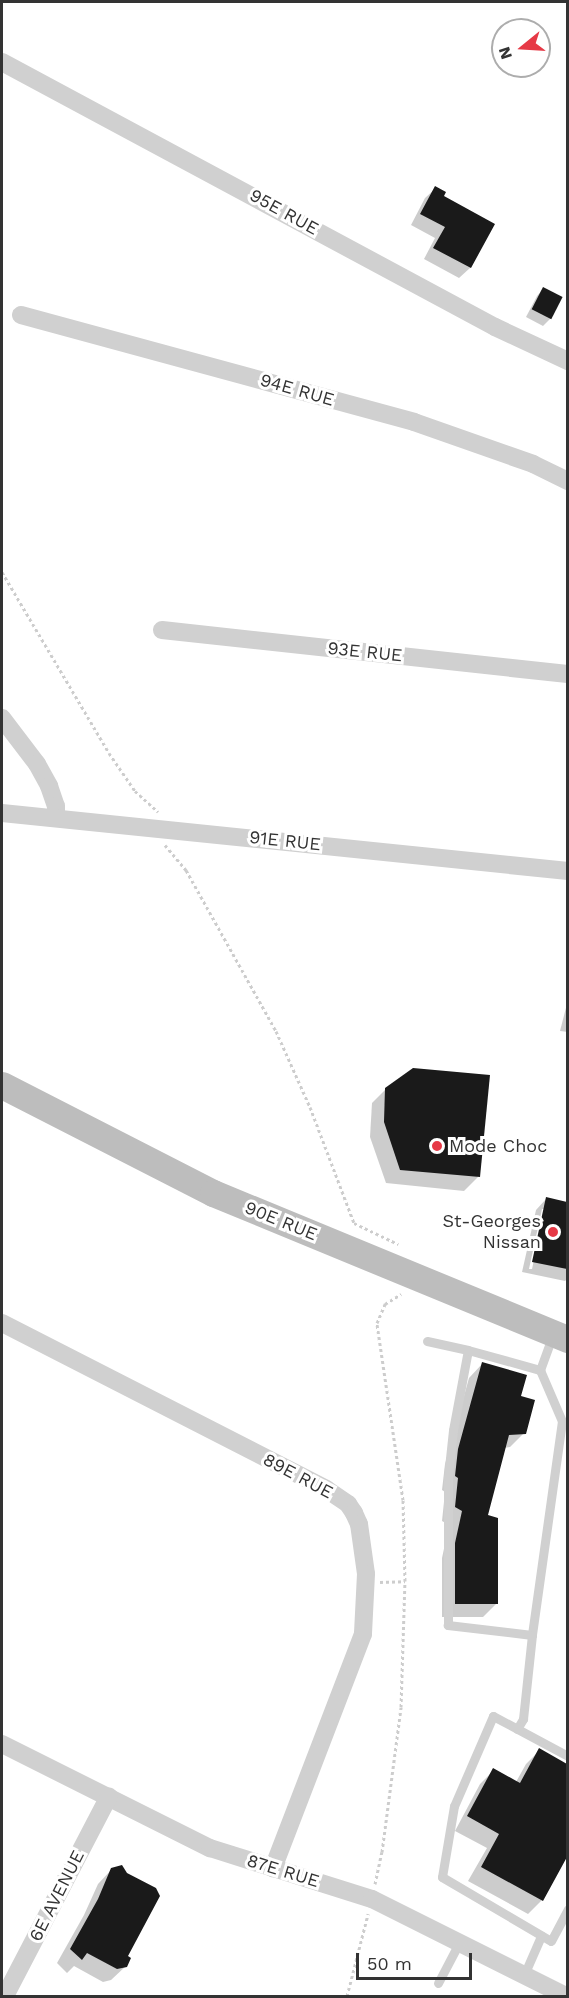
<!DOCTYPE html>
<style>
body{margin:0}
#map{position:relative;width:569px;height:1998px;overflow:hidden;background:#fff;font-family:"Work Sans",sans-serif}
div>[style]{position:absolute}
.shadow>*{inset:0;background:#0003}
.building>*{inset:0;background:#1a1a1a;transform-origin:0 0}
.path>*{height:3px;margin-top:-1.5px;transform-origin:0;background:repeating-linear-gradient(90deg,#cdcdcd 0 3px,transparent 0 6px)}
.lane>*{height:9px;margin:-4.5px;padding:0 4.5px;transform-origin:4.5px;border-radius:4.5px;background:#d0d0d0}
.street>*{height:18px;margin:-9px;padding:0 9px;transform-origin:9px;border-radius:9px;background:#d0d0d0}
.secondary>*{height:27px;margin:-13.5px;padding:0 13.5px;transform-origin:13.5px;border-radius:13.5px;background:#bdbdbd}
.dots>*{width:16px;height:16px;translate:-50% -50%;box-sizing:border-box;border:3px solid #fff;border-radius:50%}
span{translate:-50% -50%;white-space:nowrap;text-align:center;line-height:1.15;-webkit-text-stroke:6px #fff;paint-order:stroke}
.street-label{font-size:18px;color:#333}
.poi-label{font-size:18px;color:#333}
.left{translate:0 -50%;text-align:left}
.right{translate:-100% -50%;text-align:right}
.frame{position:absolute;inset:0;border:3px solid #333;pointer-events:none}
.north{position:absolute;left:491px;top:18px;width:60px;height:60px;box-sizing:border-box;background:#fff;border:2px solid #adadad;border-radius:50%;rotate:252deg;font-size:16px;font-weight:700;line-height:24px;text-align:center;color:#333}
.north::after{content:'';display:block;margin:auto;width:21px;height:27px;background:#e63946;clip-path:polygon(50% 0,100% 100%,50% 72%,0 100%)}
.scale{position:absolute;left:356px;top:1953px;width:116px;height:27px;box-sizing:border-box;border:3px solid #333;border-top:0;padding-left:8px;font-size:18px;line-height:21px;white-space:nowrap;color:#333;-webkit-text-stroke:4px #fff;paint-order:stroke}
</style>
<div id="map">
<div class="shadow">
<div style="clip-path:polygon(436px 188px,442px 196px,493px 224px,470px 268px,459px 278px,424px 259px,435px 238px,411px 225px,425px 198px)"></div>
<div style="clip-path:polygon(543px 289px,550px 319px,543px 326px,526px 317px,537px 296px)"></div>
<div style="clip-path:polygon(568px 1000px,568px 1032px,560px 1031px)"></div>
<div style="clip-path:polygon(386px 1089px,478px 1177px,464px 1191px,386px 1183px,370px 1137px,372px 1103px)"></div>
<div style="clip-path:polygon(evenodd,546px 1199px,568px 1204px,568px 1278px,565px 1281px,522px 1272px,536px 1210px,546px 1199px,542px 1209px,545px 1209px,532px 1269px,529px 1269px,542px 1209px)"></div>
<div style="clip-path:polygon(482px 1364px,519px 1397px,524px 1433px,510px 1447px,504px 1448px,486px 1516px,497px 1603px,483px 1617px,442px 1617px,442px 1558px,449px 1525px,442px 1521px,445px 1492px,442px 1490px,445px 1464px,469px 1378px)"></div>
<div style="clip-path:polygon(540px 1750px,568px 1766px,568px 1854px,542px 1900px,528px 1914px,468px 1881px,487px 1848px,455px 1831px,480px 1784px,494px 1770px,516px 1782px,526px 1764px)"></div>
<div style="clip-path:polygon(112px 1869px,126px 1966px,111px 1980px,103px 1982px,74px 1966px,67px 1973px,57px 1963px,84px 1915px,98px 1884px)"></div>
</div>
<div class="building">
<div style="clip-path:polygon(435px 186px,446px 192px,444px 196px,495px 224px,471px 268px,433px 248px,445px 227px,420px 214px)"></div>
<div style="left:543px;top:287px;width:22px;height:25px;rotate:27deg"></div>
<div style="clip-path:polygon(413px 1068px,490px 1075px,480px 1177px,400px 1170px,384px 1122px,385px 1088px)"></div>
<div style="clip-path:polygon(546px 1197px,567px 1202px,567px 1269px,532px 1262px)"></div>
<div style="clip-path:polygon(482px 1362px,527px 1375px,521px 1396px,535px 1400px,526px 1434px,509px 1435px,488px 1515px,498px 1518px,498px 1604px,455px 1604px,455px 1543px,462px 1511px,455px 1507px,458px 1478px,455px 1476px,458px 1449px)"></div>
<div style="clip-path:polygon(539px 1748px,567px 1764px,567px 1857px,543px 1901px,481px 1867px,499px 1834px,467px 1816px,493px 1768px,520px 1783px)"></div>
<div style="clip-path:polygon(122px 1865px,127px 1873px,156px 1888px,160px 1896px,128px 1956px,131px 1958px,127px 1967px,117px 1969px,87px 1953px,82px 1960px,70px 1949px,98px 1899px,111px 1868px)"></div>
</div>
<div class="path">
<div style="left:2px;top:572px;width:210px;rotate:59.4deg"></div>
<div style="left:109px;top:753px;width:46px;rotate:55.6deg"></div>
<div style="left:135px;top:791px;width:31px;rotate:42deg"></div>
<div style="left:165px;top:845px;width:33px;rotate:50deg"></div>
<div style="left:186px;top:870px;width:184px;rotate:60.8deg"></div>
<div style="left:276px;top:1031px;width:83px;rotate:65.9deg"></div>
<div style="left:310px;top:1107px;width:124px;rotate:69.2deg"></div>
<div style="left:354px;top:1223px;width:49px;rotate:25.5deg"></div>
<div style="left:380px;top:1582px;width:25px;rotate:-2deg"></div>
<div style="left:375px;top:1884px;width:33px;rotate:-78deg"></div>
<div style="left:382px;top:1852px;width:146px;rotate:-82.5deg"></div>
<div style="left:401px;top:1707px;width:126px;rotate:-88.2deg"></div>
<div style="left:405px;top:1581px;width:81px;rotate:-91.4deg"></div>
<div style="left:403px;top:1500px;width:179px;rotate:-98.4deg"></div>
<div style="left:377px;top:1323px;width:21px;rotate:-67deg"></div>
<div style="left:385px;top:1304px;width:19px;rotate:-32deg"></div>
<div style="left:347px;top:1996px;width:85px;rotate:-75.6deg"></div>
</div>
<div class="lane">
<div style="left:427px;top:1341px;width:42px;rotate:12.4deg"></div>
<div style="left:540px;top:1370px;width:56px;rotate:66.7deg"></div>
<div style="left:562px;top:1421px;width:216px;rotate:98deg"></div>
<div style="left:532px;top:1635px;width:85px;rotate:-173.2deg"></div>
<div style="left:448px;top:1625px;width:148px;rotate:-90deg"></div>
<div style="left:448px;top:1477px;width:47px;rotate:-83.9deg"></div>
<div style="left:453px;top:1430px;width:81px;rotate:-79.4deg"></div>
<div style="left:468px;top:1350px;width:75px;rotate:15.5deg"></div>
<div style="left:540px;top:1370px;width:37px;rotate:-70deg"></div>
<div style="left:517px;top:1729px;width:12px;rotate:-59deg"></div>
<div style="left:523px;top:1719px;width:84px;rotate:-83.9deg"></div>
<div style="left:568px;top:1756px;width:85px;rotate:-151.9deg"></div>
<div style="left:493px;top:1716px;width:98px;rotate:113.4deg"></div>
<div style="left:454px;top:1806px;width:72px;rotate:99.6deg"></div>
<div style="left:442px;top:1877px;width:126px;rotate:30.4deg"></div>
<div style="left:551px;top:1941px;width:36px;rotate:-62deg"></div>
<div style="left:524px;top:1975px;width:43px;rotate:-66.4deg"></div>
<div style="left:438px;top:1983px;width:45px;rotate:-62.3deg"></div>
</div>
<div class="street">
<div style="left:2px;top:62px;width:560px;rotate:28.26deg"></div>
<div style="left:495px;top:327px;width:81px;rotate:25deg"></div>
<div style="left:21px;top:315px;width:407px;rotate:15.2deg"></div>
<div style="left:414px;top:422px;width:126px;rotate:19.4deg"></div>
<div style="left:533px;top:464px;width:39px;rotate:26deg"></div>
<div style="left:162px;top:630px;width:408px;rotate:6.2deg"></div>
<div style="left:2px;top:718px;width:58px;rotate:52.7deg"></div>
<div style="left:37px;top:764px;width:25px;rotate:61deg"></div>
<div style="left:49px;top:786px;width:21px;rotate:71deg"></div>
<div style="left:56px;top:806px;width:12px;rotate:90deg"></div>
<div style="left:2px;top:813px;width:569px;rotate:5.85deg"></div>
<div style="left:2px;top:1323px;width:364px;rotate:27.1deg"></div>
<div style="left:326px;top:1489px;width:27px;rotate:34deg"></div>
<div style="left:348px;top:1504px;width:11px;rotate:56deg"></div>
<div style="left:354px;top:1513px;width:12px;rotate:66deg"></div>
<div style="left:359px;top:1524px;width:50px;rotate:82deg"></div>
<div style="left:366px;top:1574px;width:60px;rotate:92.9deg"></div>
<div style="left:363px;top:1634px;width:251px;rotate:111deg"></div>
<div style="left:2px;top:1744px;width:233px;rotate:26.6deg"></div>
<div style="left:210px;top:1848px;width:170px;rotate:17.5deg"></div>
<div style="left:372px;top:1899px;width:217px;rotate:26.6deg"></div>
<div style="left:5px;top:1996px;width:225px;rotate:-62.5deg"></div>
</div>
<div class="secondary">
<div style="left:2px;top:1085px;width:237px;rotate:27.1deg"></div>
<div style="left:213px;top:1193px;width:384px;rotate:22.4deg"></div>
</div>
<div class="dots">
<div style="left:437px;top:1146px;background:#e63946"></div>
<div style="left:553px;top:1232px;background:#e63946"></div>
</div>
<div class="street-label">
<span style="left:284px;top:212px;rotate:29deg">95E RUE</span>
<span style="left:297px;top:390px;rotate:16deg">94E RUE</span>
<span style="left:365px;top:652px;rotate:6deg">93E RUE</span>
<span style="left:285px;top:841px;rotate:6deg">91E RUE</span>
<span style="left:281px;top:1221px;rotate:22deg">90E RUE</span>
<span style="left:298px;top:1476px;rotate:28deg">89E RUE</span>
<span style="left:283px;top:1871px;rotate:17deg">87E RUE</span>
<span style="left:57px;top:1896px;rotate:-63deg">6E AVENUE</span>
</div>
<div class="poi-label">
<span class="left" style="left:449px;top:1146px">Mode Choc</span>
<span class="right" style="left:541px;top:1232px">St-Georges<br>Nissan</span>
</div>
<div class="frame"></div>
<div class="north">N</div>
<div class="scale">50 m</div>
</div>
